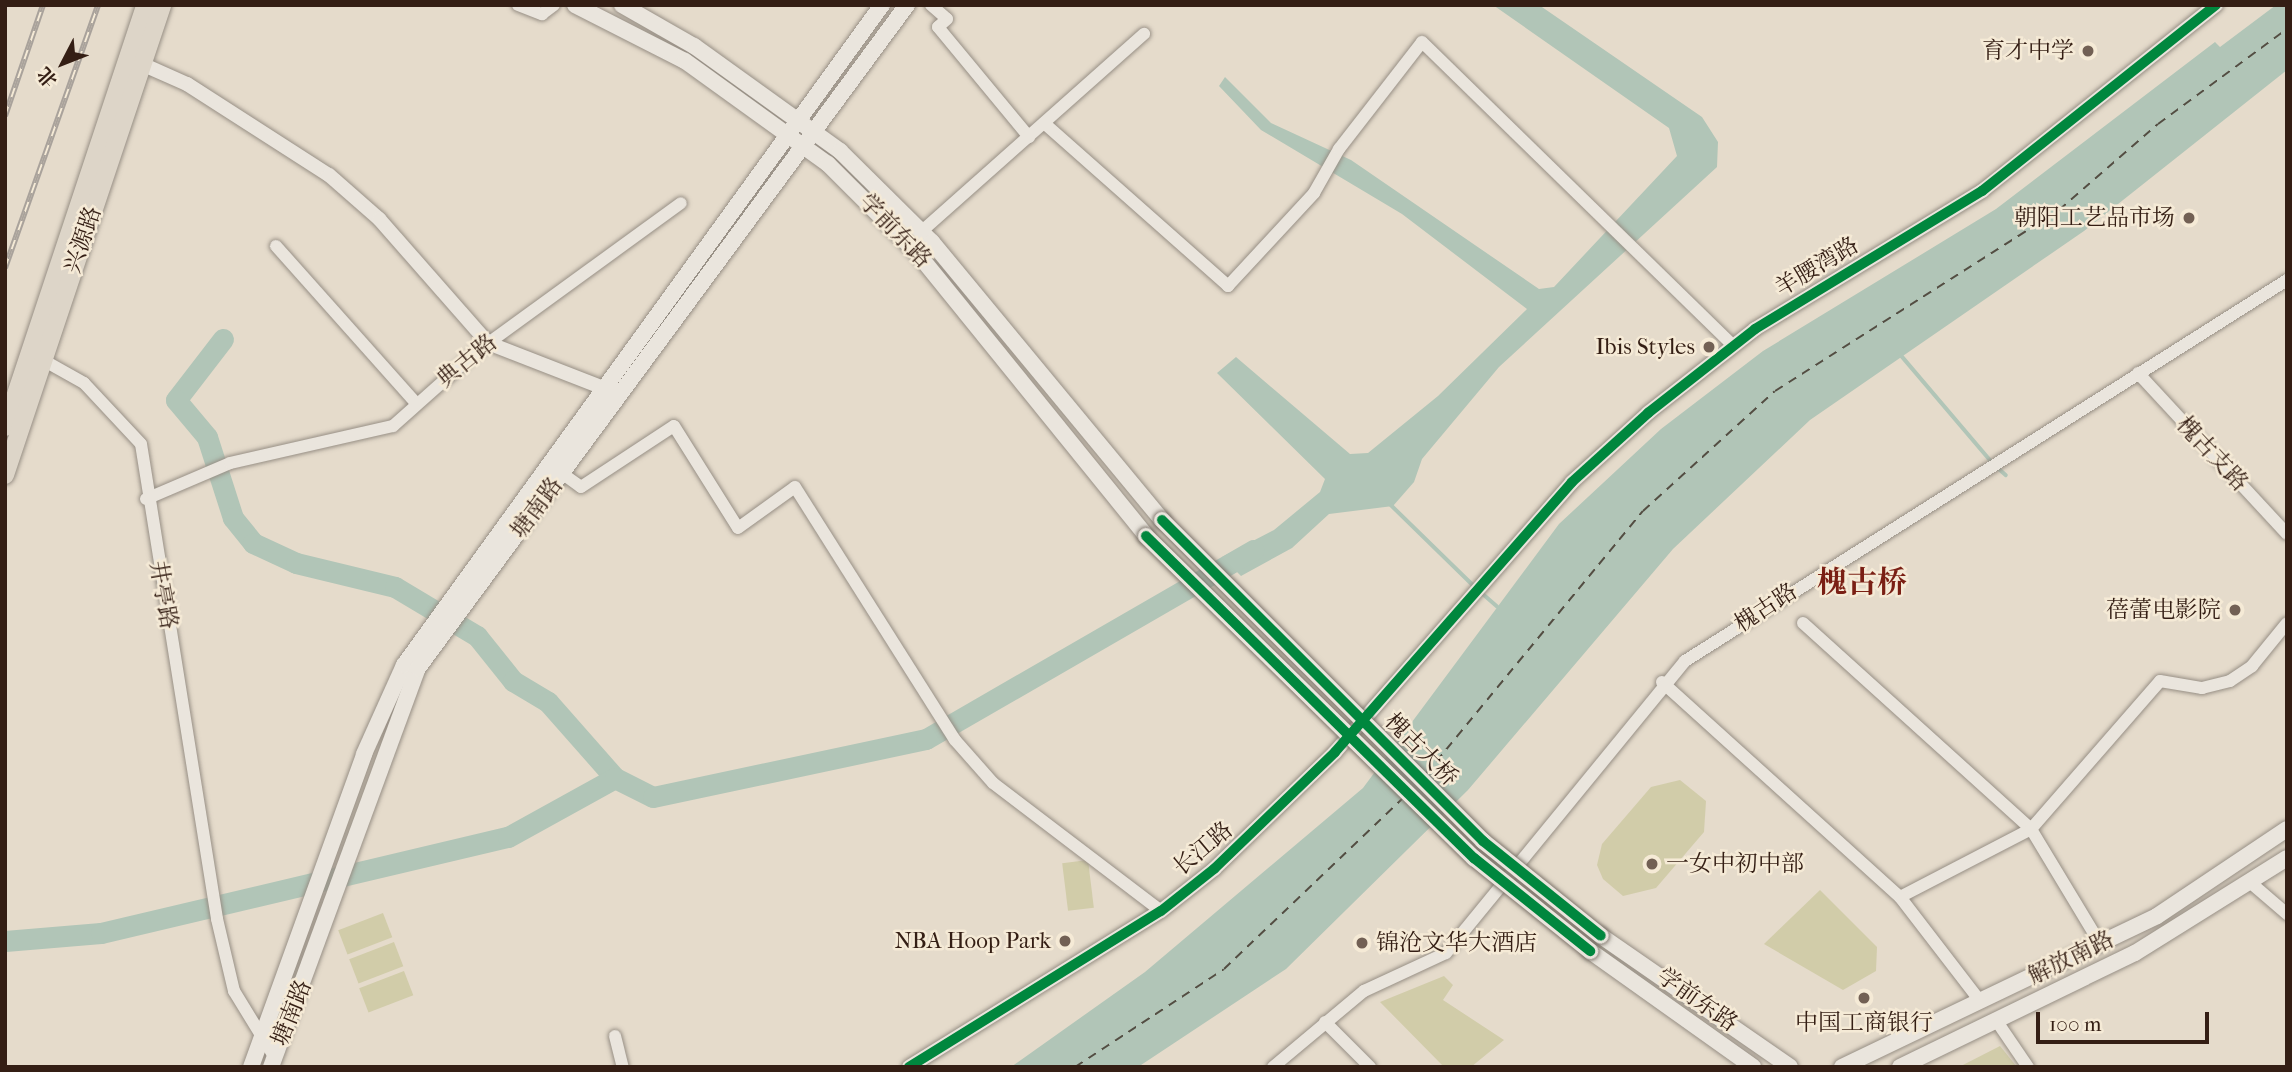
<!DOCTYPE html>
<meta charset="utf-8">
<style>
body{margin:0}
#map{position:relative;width:2292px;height:1072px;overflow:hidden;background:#e5dbcb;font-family:"IM FELL French Canon","Noto Serif SC",serif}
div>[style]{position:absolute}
.green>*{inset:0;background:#d1cca9;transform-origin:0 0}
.water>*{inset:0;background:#b1c5b7}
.stream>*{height:3.5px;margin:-1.75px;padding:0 1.75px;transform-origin:1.75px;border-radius:1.75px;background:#b1c5b7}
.river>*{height:21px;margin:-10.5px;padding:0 10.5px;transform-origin:10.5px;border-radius:10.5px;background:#b1c5b7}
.ferry>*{height:2px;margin-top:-1px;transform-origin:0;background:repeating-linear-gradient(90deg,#534d42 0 9px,transparent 0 16px)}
.roads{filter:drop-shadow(0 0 2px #978f85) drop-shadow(0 0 2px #978f85)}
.minor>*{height:12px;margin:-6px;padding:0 6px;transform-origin:6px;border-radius:6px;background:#eae5dd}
.tertiary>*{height:14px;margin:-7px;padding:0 7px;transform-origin:7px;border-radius:7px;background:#eae5dd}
.secondary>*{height:16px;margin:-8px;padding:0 8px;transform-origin:8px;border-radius:8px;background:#eae5dd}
.primary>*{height:18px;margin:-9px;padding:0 9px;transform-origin:9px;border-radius:9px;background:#ddd5c8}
.rail>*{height:6px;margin-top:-3px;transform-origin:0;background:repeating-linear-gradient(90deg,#f5ead6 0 10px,#a9a29b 0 20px);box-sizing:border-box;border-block:2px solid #a9a29b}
.bridges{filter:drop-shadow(0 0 2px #7e756c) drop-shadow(0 0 2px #7e756c)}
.secondary-bridge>*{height:16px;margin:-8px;padding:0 8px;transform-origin:8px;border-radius:8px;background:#eae5dd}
.cycleway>*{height:10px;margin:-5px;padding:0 5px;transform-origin:5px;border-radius:5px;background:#00873e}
.dots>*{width:19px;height:19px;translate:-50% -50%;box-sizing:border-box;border:4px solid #f5ead6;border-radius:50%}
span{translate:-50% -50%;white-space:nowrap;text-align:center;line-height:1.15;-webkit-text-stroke:5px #f5ead6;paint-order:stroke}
.poi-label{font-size:23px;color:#341e14}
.right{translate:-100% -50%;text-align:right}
.left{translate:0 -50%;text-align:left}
.street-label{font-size:23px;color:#341e14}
.district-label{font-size:30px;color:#7a1f14;font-weight:700}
.frame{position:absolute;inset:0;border:7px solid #341e14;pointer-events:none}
.north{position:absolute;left:28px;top:28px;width:70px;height:70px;-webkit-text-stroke:5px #f5ead6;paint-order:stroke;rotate:228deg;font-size:19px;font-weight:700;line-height:28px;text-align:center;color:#341e14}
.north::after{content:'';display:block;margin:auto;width:24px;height:32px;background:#341e14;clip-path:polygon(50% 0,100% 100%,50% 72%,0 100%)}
.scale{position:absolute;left:2036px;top:1012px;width:173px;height:32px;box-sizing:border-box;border:4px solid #341e14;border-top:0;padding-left:9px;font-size:21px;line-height:24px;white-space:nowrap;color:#341e14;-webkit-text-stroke:5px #f5ead6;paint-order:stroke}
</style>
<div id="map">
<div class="green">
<div style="clip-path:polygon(1680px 780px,1706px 801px,1704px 832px,1656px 888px,1623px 896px,1603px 879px,1597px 865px,1602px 844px,1651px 787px)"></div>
<div style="left:1088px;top:860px;width:48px;height:26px;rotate:83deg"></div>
<div style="clip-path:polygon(1820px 890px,1877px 947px,1876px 971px,1843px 990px,1764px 944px)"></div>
<div style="left:383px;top:913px;width:26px;height:48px;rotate:69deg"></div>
<div style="left:394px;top:942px;width:26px;height:48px;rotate:69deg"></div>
<div style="left:404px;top:971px;width:26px;height:48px;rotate:69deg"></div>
<div style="clip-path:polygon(1444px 976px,1453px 985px,1443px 1000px,1504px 1040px,1471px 1067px,1444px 1067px,1380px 1002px)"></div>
<div style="clip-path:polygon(2000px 1046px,2017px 1067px,1959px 1067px)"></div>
</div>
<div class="water">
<div style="clip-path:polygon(1493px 5px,1539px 5px,1702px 117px,1718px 142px,1717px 167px,1499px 367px,1422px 459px,1414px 482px,1393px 506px,1329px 514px,1292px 548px,1241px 576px,1222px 557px,1274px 530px,1320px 492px,1325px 479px,1217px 373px,1236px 357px,1350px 454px,1368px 453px,1438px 396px,1527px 309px,1402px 214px,1261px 130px,1219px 86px,1225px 77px,1271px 123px,1351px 160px,1539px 289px,1554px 287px,1677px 156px,1669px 128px)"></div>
<div style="clip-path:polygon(2276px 5px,2287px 5px,2287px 70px,2084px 231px,1810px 420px,1673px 549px,1468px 790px,1286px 969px,1138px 1067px,1011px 1067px,1145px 972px,1363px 788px,1559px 524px,1661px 429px,1763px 351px,1996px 209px,2215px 42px,2220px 47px)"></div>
</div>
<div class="stream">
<div style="left:1900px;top:354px;width:142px;rotate:49.6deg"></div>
<div style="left:1997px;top:467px;width:12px;rotate:42deg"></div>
<div style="left:1389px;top:503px;width:122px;rotate:44.3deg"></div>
<div style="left:1482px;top:593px;width:20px;rotate:41deg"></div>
</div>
<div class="river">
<div style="left:223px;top:339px;width:77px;rotate:127.6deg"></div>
<div style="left:176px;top:400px;width:48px;rotate:50deg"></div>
<div style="left:207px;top:437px;width:85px;rotate:72.2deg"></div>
<div style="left:233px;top:518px;width:32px;rotate:51deg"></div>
<div style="left:253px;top:543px;width:47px;rotate:24.9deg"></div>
<div style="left:296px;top:563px;width:102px;rotate:13.6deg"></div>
<div style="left:395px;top:587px;width:96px;rotate:30.9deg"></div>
<div style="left:477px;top:636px;width:58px;rotate:51.3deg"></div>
<div style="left:513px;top:681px;width:41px;rotate:31deg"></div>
<div style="left:548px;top:702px;width:101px;rotate:48.6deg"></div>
<div style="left:5px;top:941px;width:96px;rotate:-4.8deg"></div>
<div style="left:101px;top:933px;width:418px;rotate:-13.3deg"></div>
<div style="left:508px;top:837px;width:122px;rotate:-28.9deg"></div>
<div style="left:615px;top:778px;width:42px;rotate:26.6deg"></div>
<div style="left:653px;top:797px;width:279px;rotate:-12deg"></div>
<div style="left:926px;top:739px;width:378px;rotate:-30deg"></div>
</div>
<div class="ferry">
<div style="left:1426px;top:774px;width:341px;rotate:-50.5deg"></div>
<div style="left:1643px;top:511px;width:178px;rotate:-42.3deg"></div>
<div style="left:1775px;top:391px;width:337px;rotate:-32.5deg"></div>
<div style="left:2059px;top:210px;width:131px;rotate:-41deg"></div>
<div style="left:2158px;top:124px;width:160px;rotate:-36.4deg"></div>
<div style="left:1075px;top:1067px;width:178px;rotate:-33.3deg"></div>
<div style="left:1224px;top:969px;width:248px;rotate:-43.7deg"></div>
</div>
<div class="roads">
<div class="minor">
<div style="left:518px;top:5px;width:26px;rotate:21deg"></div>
<div style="left:542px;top:14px;width:15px;rotate:-37deg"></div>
<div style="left:931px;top:5px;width:21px;rotate:41deg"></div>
<div style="left:947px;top:19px;width:12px;rotate:138deg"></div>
<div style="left:938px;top:27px;width:143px;rotate:50.4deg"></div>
<div style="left:1044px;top:123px;width:246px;rotate:41.5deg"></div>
<div style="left:1228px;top:286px;width:127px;rotate:-47.2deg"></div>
<div style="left:1314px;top:193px;width:51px;rotate:-60.4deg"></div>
<div style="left:1339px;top:149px;width:135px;rotate:-52.2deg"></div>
<div style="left:1422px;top:42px;width:435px;rotate:44.3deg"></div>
<div style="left:922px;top:231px;width:297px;rotate:-41.6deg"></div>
<div style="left:276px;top:246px;width:210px;rotate:48.3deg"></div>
<div style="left:43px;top:360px;width:47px;rotate:29.3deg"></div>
<div style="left:84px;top:383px;width:83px;rotate:46.9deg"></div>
<div style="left:141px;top:444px;width:481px;rotate:80.9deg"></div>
<div style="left:217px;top:919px;width:74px;rotate:76.7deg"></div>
<div style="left:234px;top:991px;width:79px;rotate:58.5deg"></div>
<div style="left:2138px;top:373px;width:219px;rotate:47.2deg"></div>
<div style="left:563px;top:474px;width:22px;rotate:36deg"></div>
<div style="left:581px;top:487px;width:111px;rotate:-33.3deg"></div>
<div style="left:674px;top:426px;width:120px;rotate:57.9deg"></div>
<div style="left:738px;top:528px;width:70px;rotate:-35.7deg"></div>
<div style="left:795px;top:487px;width:299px;rotate:57.7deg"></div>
<div style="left:955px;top:740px;width:57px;rotate:48.5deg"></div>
<div style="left:993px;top:783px;width:211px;rotate:37.3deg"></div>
<div style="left:146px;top:499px;width:91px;rotate:-23.2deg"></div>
<div style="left:230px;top:463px;width:167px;rotate:-12.8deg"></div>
<div style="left:393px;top:426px;width:111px;rotate:-41.7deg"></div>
<div style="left:476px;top:352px;width:253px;rotate:-36deg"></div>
<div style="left:1803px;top:623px;width:307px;rotate:42.1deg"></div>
<div style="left:2031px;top:829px;width:135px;rotate:58.9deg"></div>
<div style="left:1662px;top:682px;width:321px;rotate:42.1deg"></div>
<div style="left:1900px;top:897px;width:148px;rotate:-27.4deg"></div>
<div style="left:2031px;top:829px;width:196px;rotate:-48.9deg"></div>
<div style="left:2160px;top:681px;width:43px;rotate:9.5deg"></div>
<div style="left:2202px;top:688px;width:29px;rotate:-14deg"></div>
<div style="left:2230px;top:681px;width:27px;rotate:-34deg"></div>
<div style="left:2252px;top:666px;width:55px;rotate:-50.9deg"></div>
<div style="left:2251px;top:883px;width:48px;rotate:40.7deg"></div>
<div style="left:1900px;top:897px;width:131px;rotate:52.4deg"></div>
<div style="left:1996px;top:1020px;width:57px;rotate:55.8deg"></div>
<div style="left:1325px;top:1022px;width:64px;rotate:45deg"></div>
<div style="left:615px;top:1036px;width:32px;rotate:76deg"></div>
<div style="left:1273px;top:1067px;width:119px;rotate:-39.9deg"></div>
<div style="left:1364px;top:991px;width:90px;rotate:-24.9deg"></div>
<div style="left:1446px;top:953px;width:377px;rotate:-50.7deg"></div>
<div style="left:1685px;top:661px;width:712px;rotate:-32.33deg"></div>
</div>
<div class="tertiary">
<div style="left:135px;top:61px;width:57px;rotate:23.9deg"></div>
<div style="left:187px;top:84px;width:169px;rotate:32.7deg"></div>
<div style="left:329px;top:175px;width:67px;rotate:41.3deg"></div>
<div style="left:379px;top:219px;width:165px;rotate:48.7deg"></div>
<div style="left:488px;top:343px;width:135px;rotate:21.3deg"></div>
<div style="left:909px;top:1067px;width:296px;rotate:-31.8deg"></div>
<div style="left:1161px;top:911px;width:68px;rotate:-38.4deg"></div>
<div style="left:1214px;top:869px;width:168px;rotate:-44deg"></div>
<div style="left:1335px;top:752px;width:359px;rotate:-48.7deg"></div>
<div style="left:1572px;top:482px;width:103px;rotate:-42.2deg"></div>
<div style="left:1648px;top:413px;width:136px;rotate:-38.1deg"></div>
<div style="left:1755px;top:329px;width:266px;rotate:-31.3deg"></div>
<div style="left:1982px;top:191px;width:299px;rotate:-38.5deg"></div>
</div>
<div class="secondary">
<div style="left:575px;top:5px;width:123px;rotate:27deg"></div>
<div style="left:685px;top:61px;width:176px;rotate:35.8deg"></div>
<div style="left:828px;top:164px;width:127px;rotate:45deg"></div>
<div style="left:918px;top:254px;width:363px;rotate:51deg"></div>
<div style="left:622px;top:5px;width:83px;rotate:29.7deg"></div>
<div style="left:694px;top:46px;width:180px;rotate:35.7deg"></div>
<div style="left:840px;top:151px;width:129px;rotate:44.7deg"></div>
<div style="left:932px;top:242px;width:361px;rotate:50.4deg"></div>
<div style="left:1601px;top:936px;width:230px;rotate:34.7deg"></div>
<div style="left:1590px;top:951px;width:200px;rotate:35.4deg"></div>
<div style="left:251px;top:1067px;width:333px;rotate:-70.1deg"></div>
<div style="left:364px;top:754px;width:98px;rotate:-65.8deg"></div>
<div style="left:404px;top:665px;width:815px;rotate:-54.09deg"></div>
<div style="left:271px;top:1067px;width:425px;rotate:-69.8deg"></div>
<div style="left:418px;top:668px;width:824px;rotate:-53.59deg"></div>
<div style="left:1842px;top:1067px;width:349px;rotate:-25.6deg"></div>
<div style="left:2157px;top:916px;width:156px;rotate:-33.8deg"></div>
<div style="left:1900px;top:1067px;width:261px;rotate:-25.9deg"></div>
<div style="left:2135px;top:953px;width:179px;rotate:-32deg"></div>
</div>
<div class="primary">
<div style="left:5px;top:427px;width:445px;rotate:-71.6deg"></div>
<div style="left:5px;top:475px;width:496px;rotate:-71.5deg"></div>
</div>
</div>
<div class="rail">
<div style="left:5px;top:116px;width:117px;rotate:-71.1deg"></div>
<div style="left:5px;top:268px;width:279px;rotate:-70.5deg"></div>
</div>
<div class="bridges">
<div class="secondary-bridge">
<div style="left:1162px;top:520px;width:454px;rotate:45deg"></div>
<div style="left:1483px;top:841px;width:151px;rotate:38.8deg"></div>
<div style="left:1146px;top:536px;width:460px;rotate:44.5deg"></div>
<div style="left:1474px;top:858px;width:149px;rotate:38.7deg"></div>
</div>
</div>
<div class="cycleway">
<div style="left:1162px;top:520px;width:454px;rotate:45deg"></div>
<div style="left:1483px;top:841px;width:151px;rotate:38.8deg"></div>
<div style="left:1146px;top:536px;width:460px;rotate:44.5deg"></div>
<div style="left:1474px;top:858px;width:149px;rotate:38.7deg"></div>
<div style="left:909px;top:1067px;width:296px;rotate:-31.8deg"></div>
<div style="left:1161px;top:911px;width:68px;rotate:-38.4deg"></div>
<div style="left:1214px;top:869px;width:168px;rotate:-44deg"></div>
<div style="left:1335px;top:752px;width:359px;rotate:-48.7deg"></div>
<div style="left:1572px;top:482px;width:103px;rotate:-42.2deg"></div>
<div style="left:1648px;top:413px;width:136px;rotate:-38.1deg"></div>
<div style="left:1755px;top:329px;width:266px;rotate:-31.3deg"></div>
<div style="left:1982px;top:191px;width:299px;rotate:-38.5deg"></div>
</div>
<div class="dots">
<div style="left:2088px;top:51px;background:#726054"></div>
<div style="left:2189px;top:218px;background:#726054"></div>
<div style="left:1709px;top:347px;background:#726054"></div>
<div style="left:2235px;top:610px;background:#726054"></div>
<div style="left:1652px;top:864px;background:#726054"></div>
<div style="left:1065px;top:941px;background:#726054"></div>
<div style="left:1362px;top:943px;background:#726054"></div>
<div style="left:1864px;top:998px;background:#726054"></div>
</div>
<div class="poi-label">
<span class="right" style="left:2074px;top:51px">育才中学</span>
<span class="right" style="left:2175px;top:218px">朝阳工艺品市场</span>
<span class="right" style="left:1695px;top:347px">Ibis Styles</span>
<span class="right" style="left:2221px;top:610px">蓓蕾电影院</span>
<span class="left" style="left:1666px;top:864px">一女中初中部</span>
<span class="right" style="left:1051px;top:941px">NBA Hoop Park</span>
<span class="left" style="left:1376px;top:943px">锦沧文华大酒店</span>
<span style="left:1864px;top:1023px">中国工商银行</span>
</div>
<div class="street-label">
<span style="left:895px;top:231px;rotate:46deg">学前东路</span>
<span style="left:83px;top:240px;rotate:-71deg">兴源路</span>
<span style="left:1817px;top:267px;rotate:-31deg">羊腰湾路</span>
<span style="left:467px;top:361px;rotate:-39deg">典古路</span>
<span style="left:2212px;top:454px;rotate:47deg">槐古支路</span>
<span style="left:537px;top:508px;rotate:-53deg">塘南路</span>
<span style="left:163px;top:595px;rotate:80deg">井亭路</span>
<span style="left:1766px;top:608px;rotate:-33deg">槐古路</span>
<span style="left:1421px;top:750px;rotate:45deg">槐古大桥</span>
<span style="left:1203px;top:849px;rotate:-40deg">长江路</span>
<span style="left:2071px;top:958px;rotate:-26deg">解放南路</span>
<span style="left:1697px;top:1000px;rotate:35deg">学前东路</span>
<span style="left:292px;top:1013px;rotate:-68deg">塘南路</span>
</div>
<div class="district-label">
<span style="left:1862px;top:583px">槐古桥</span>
</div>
<div class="frame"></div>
<div class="north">北</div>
<div class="scale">100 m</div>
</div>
